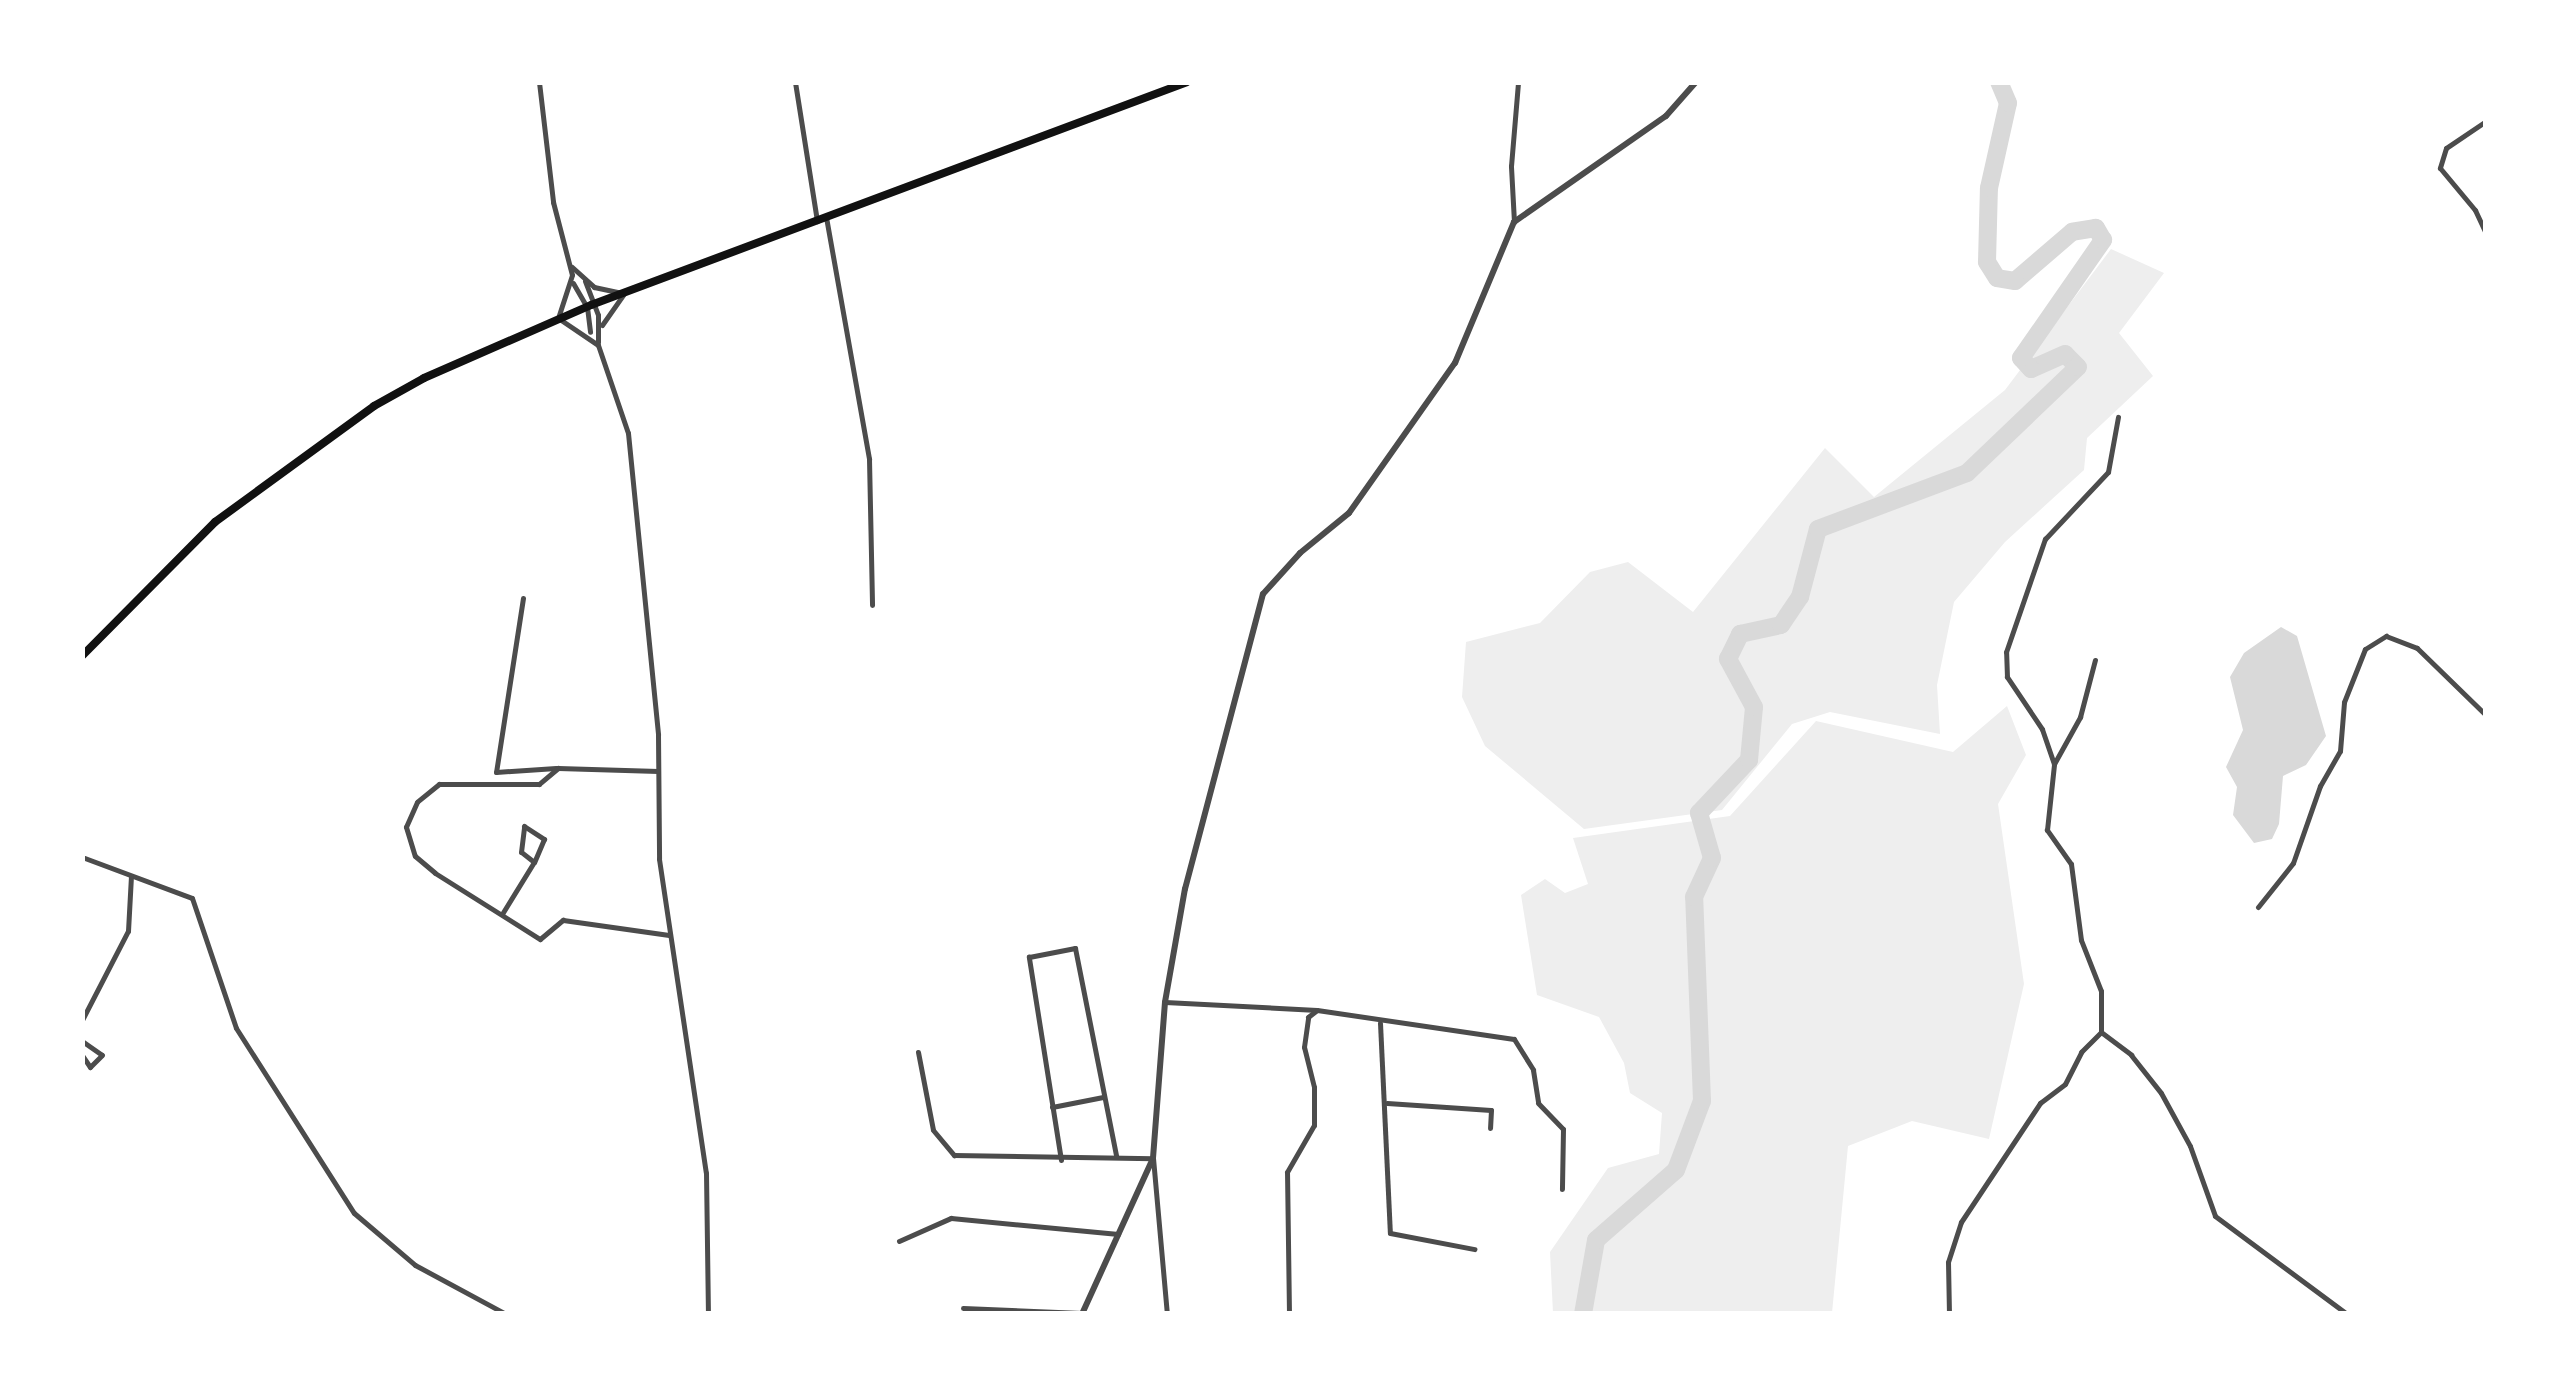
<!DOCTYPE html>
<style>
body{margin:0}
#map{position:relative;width:2568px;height:1396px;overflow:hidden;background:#fff;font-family:"Exo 2",sans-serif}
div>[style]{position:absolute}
.green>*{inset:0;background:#eee}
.water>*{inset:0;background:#d9d9d9}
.river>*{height:18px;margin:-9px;padding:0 9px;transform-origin:9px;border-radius:9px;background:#d9d9d9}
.minor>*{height:5px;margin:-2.5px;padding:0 2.5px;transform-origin:2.5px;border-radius:2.5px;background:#4c4c4c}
.tertiary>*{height:6px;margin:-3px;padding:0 3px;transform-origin:3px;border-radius:3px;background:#4c4c4c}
.secondary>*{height:8px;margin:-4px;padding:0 4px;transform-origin:4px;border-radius:4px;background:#111}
span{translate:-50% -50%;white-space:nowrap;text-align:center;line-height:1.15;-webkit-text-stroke:8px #fff;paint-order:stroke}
.frame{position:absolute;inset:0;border:85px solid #fff;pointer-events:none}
</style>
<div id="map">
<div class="green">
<div style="clip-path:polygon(2111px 249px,2164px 273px,2119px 333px,2153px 376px,2087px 438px,2084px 470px,2005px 542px,1954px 602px,1937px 685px,1940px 734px,1830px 712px,1792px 724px,1722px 810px,1584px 829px,1485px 746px,1462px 697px,1466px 642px,1540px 623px,1590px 572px,1628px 562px,1693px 612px,1825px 448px,1874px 497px,2005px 390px)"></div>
<div style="clip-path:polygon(2007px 706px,2026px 755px,1998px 804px,2024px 984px,1989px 1139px,1912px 1121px,1848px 1146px,1832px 1313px,1553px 1313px,1550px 1252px,1608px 1168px,1659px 1154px,1662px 1113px,1630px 1093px,1624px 1063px,1599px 1017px,1537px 995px,1521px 895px,1545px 879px,1565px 893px,1588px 884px,1573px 838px,1730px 816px,1816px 721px,1953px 752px)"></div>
</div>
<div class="water">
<div style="clip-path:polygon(2281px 627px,2297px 636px,2326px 736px,2306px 765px,2283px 776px,2279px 824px,2272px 839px,2254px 843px,2233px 815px,2237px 787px,2226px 767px,2243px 730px,2230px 677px,2244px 653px)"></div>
</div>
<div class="river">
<div style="left:1583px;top:1314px;width:75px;rotate:-80deg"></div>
<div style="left:1596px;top:1240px;width:106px;rotate:-41.2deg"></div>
<div style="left:1676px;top:1170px;width:74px;rotate:-69.4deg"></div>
<div style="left:1702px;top:1101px;width:204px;rotate:-92.2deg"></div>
<div style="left:1694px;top:897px;width:43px;rotate:-65.2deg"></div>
<div style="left:1712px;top:858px;width:47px;rotate:-106.1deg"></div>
<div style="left:1699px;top:813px;width:73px;rotate:-46.7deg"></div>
<div style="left:1749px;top:760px;width:53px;rotate:-84.6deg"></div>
<div style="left:1754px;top:707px;width:55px;rotate:-118.4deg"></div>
<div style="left:1728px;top:659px;width:28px;rotate:-64deg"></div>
<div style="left:1740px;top:634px;width:42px;rotate:-12.4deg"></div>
<div style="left:1781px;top:625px;width:34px;rotate:-56deg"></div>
<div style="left:1800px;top:597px;width:70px;rotate:-75.2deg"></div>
<div style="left:1818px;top:529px;width:159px;rotate:-20.6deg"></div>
<div style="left:1967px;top:473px;width:153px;rotate:-43.7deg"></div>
<div style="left:2078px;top:367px;width:18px;rotate:-135deg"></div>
<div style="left:2065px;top:354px;width:37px;rotate:156deg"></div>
<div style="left:2031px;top:369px;width:15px;rotate:-132deg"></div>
<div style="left:2021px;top:358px;width:144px;rotate:-55.2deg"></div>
<div style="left:2103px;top:240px;width:14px;rotate:-120deg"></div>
<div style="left:2096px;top:228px;width:24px;rotate:171deg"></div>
<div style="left:2072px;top:232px;width:75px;rotate:139.3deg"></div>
<div style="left:2015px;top:281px;width:18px;rotate:-171deg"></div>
<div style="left:1997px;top:278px;width:19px;rotate:-122deg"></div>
<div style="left:1987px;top:262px;width:74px;rotate:-88.5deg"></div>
<div style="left:1989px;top:188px;width:87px;rotate:-77.4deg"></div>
<div style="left:2008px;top:103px;width:23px;rotate:-113deg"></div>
</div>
<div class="minor">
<div style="left:539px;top:82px;width:121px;rotate:83.3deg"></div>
<div style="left:553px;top:202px;width:75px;rotate:75.4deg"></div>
<div style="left:572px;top:275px;width:45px;rotate:108deg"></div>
<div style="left:558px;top:318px;width:48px;rotate:34deg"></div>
<div style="left:598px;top:345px;width:93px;rotate:71.2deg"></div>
<div style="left:628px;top:433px;width:303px;rotate:84.3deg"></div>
<div style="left:658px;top:735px;width:124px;rotate:89.5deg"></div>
<div style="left:659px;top:859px;width:317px;rotate:81.5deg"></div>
<div style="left:706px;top:1173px;width:141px;rotate:89.2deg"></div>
<div style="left:795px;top:82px;width:141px;rotate:81deg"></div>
<div style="left:2486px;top:121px;width:48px;rotate:146deg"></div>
<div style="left:2446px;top:148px;width:21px;rotate:107deg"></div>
<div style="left:2440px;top:168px;width:55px;rotate:50.2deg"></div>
<div style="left:2475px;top:210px;width:26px;rotate:65deg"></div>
<div style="left:826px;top:217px;width:246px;rotate:79.9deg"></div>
<div style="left:869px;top:459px;width:146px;rotate:88.8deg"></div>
<div style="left:1514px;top:222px;width:56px;rotate:-93.1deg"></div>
<div style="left:1511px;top:166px;width:84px;rotate:-85.2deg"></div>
<div style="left:572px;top:267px;width:30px;rotate:42deg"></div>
<div style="left:594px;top:287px;width:25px;rotate:12deg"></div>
<div style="left:585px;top:281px;width:36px;rotate:69deg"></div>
<div style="left:598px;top:315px;width:27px;rotate:90deg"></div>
<div style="left:573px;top:283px;width:28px;rotate:60deg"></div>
<div style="left:587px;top:307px;width:25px;rotate:83deg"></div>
<div style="left:602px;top:325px;width:38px;rotate:-55deg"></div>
<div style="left:523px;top:598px;width:176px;rotate:98.8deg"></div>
<div style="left:496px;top:772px;width:60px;rotate:-3.8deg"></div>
<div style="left:2054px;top:764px;width:54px;rotate:-61deg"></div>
<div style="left:2080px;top:717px;width:59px;rotate:-75.3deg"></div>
<div style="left:658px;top:771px;width:100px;rotate:-178.3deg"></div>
<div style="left:558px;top:768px;width:25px;rotate:140deg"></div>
<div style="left:539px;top:784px;width:100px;rotate:180deg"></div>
<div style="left:439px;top:784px;width:28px;rotate:141deg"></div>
<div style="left:417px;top:802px;width:27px;rotate:114deg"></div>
<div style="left:406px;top:827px;width:30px;rotate:73deg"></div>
<div style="left:415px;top:856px;width:26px;rotate:40deg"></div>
<div style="left:435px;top:873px;width:124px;rotate:32.2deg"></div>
<div style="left:540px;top:939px;width:30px;rotate:-40deg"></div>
<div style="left:563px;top:920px;width:107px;rotate:8.1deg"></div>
<div style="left:82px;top:857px;width:117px;rotate:20.4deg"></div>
<div style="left:192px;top:898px;width:137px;rotate:71.3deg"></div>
<div style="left:236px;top:1028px;width:219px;rotate:57.5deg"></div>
<div style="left:354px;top:1213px;width:80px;rotate:40.4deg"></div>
<div style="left:415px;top:1265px;width:103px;rotate:28.3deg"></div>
<div style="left:2258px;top:907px;width:56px;rotate:-51.5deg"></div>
<div style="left:2293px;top:863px;width:82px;rotate:-70.7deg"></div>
<div style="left:2320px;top:786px;width:40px;rotate:-60.3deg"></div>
<div style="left:2340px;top:751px;width:49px;rotate:-85.3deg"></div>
<div style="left:2344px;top:702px;width:57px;rotate:-68.4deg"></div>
<div style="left:2365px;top:649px;width:25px;rotate:-32deg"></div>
<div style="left:2386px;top:636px;width:33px;rotate:21deg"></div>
<div style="left:2417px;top:648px;width:96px;rotate:44.2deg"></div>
<div style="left:502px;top:914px;width:61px;rotate:-58.4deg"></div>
<div style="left:534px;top:862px;width:16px;rotate:-142deg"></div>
<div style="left:521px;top:852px;width:26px;rotate:-83deg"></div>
<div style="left:524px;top:826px;width:24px;rotate:33deg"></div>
<div style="left:544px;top:839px;width:25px;rotate:113deg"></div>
<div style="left:1165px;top:1002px;width:152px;rotate:3deg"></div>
<div style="left:82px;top:1020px;width:100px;rotate:-62.7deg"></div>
<div style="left:128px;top:931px;width:55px;rotate:-86.9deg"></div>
<div style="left:1380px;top:1023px;width:210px;rotate:87.3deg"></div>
<div style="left:1390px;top:1233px;width:86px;rotate:10.8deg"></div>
<div style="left:2101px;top:1032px;width:41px;rotate:-90deg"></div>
<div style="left:2101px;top:991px;width:55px;rotate:-111.4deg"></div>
<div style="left:2081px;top:940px;width:77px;rotate:-97.5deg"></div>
<div style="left:2071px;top:864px;width:42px;rotate:-125.2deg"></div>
<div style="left:2047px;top:830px;width:66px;rotate:-83.9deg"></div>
<div style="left:2054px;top:764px;width:37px;rotate:-109deg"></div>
<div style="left:2042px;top:729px;width:63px;rotate:-123.9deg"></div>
<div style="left:2007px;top:677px;width:25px;rotate:-92deg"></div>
<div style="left:2006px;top:652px;width:120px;rotate:-71deg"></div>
<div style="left:2045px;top:539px;width:92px;rotate:-46.8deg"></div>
<div style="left:2108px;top:472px;width:56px;rotate:-79.7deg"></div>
<div style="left:82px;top:1041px;width:24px;rotate:35deg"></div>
<div style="left:102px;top:1055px;width:17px;rotate:135deg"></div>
<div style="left:90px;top:1067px;width:14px;rotate:-124deg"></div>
<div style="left:918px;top:1052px;width:79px;rotate:79.1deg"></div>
<div style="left:933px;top:1130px;width:33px;rotate:50deg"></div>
<div style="left:954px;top:1155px;width:199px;rotate:0.9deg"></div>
<div style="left:1153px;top:1158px;width:157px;rotate:84.9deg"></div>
<div style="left:1387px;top:1103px;width:104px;rotate:3.9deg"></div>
<div style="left:1491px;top:1110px;width:18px;rotate:93deg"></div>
<div style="left:1052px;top:1107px;width:52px;rotate:-11.1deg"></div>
<div style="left:1061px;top:1160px;width:206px;rotate:-99deg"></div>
<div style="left:1029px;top:957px;width:47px;rotate:-11.1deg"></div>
<div style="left:1075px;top:948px;width:212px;rotate:78.8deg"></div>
<div style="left:899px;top:1241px;width:57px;rotate:-23.9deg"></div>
<div style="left:951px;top:1218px;width:168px;rotate:5.5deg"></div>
<div style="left:963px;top:1308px;width:119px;rotate:2.4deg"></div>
<div style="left:1289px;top:1314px;width:142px;rotate:-90.8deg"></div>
<div style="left:1287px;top:1172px;width:54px;rotate:-60.1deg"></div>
<div style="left:1314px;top:1125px;width:38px;rotate:-90deg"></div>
<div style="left:1314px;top:1087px;width:41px;rotate:-104deg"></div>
<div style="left:1304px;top:1047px;width:30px;rotate:-82deg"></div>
<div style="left:1308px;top:1017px;width:11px;rotate:-38deg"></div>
<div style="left:1317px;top:1010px;width:199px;rotate:8.4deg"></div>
<div style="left:1514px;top:1039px;width:36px;rotate:58deg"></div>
<div style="left:1533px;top:1070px;width:33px;rotate:81deg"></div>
<div style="left:1538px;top:1103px;width:36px;rotate:46deg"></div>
<div style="left:1563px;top:1129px;width:60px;rotate:91deg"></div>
<div style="left:1949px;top:1314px;width:52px;rotate:-91.1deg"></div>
<div style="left:1948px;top:1262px;width:42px;rotate:-72deg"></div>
<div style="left:1961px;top:1222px;width:143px;rotate:-56.4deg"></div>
<div style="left:2040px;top:1103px;width:31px;rotate:-37deg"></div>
<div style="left:2065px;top:1084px;width:36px;rotate:-63deg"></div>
<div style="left:2081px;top:1052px;width:28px;rotate:-45deg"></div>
<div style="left:2101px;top:1032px;width:38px;rotate:37deg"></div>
<div style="left:2131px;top:1055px;width:48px;rotate:51.7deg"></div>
<div style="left:2161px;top:1093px;width:60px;rotate:61.3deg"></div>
<div style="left:2190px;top:1146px;width:74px;rotate:70.3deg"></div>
<div style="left:2215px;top:1216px;width:164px;rotate:36.6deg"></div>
</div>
<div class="tertiary">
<div style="left:1082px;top:1314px;width:171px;rotate:-65.5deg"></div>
<div style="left:1153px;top:1158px;width:156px;rotate:-85.6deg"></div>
<div style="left:1165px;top:1002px;width:115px;rotate:-80deg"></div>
<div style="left:1185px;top:889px;width:305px;rotate:-75.2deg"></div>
<div style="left:1263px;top:594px;width:55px;rotate:-47.9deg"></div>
<div style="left:1300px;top:553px;width:63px;rotate:-39.2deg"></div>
<div style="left:1349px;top:513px;width:184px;rotate:-54.8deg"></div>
<div style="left:1455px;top:363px;width:153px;rotate:-67.3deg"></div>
<div style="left:1514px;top:222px;width:185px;rotate:-34.9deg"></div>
<div style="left:1666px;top:116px;width:45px;rotate:-48.6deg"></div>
</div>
<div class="secondary">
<div style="left:82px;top:656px;width:189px;rotate:-45.2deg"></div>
<div style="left:215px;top:522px;width:197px;rotate:-36.1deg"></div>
<div style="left:374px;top:406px;width:57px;rotate:-29.2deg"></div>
<div style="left:424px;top:378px;width:182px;rotate:-23.6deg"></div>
<div style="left:591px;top:305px;width:636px;rotate:-20.51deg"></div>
</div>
<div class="frame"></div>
</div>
